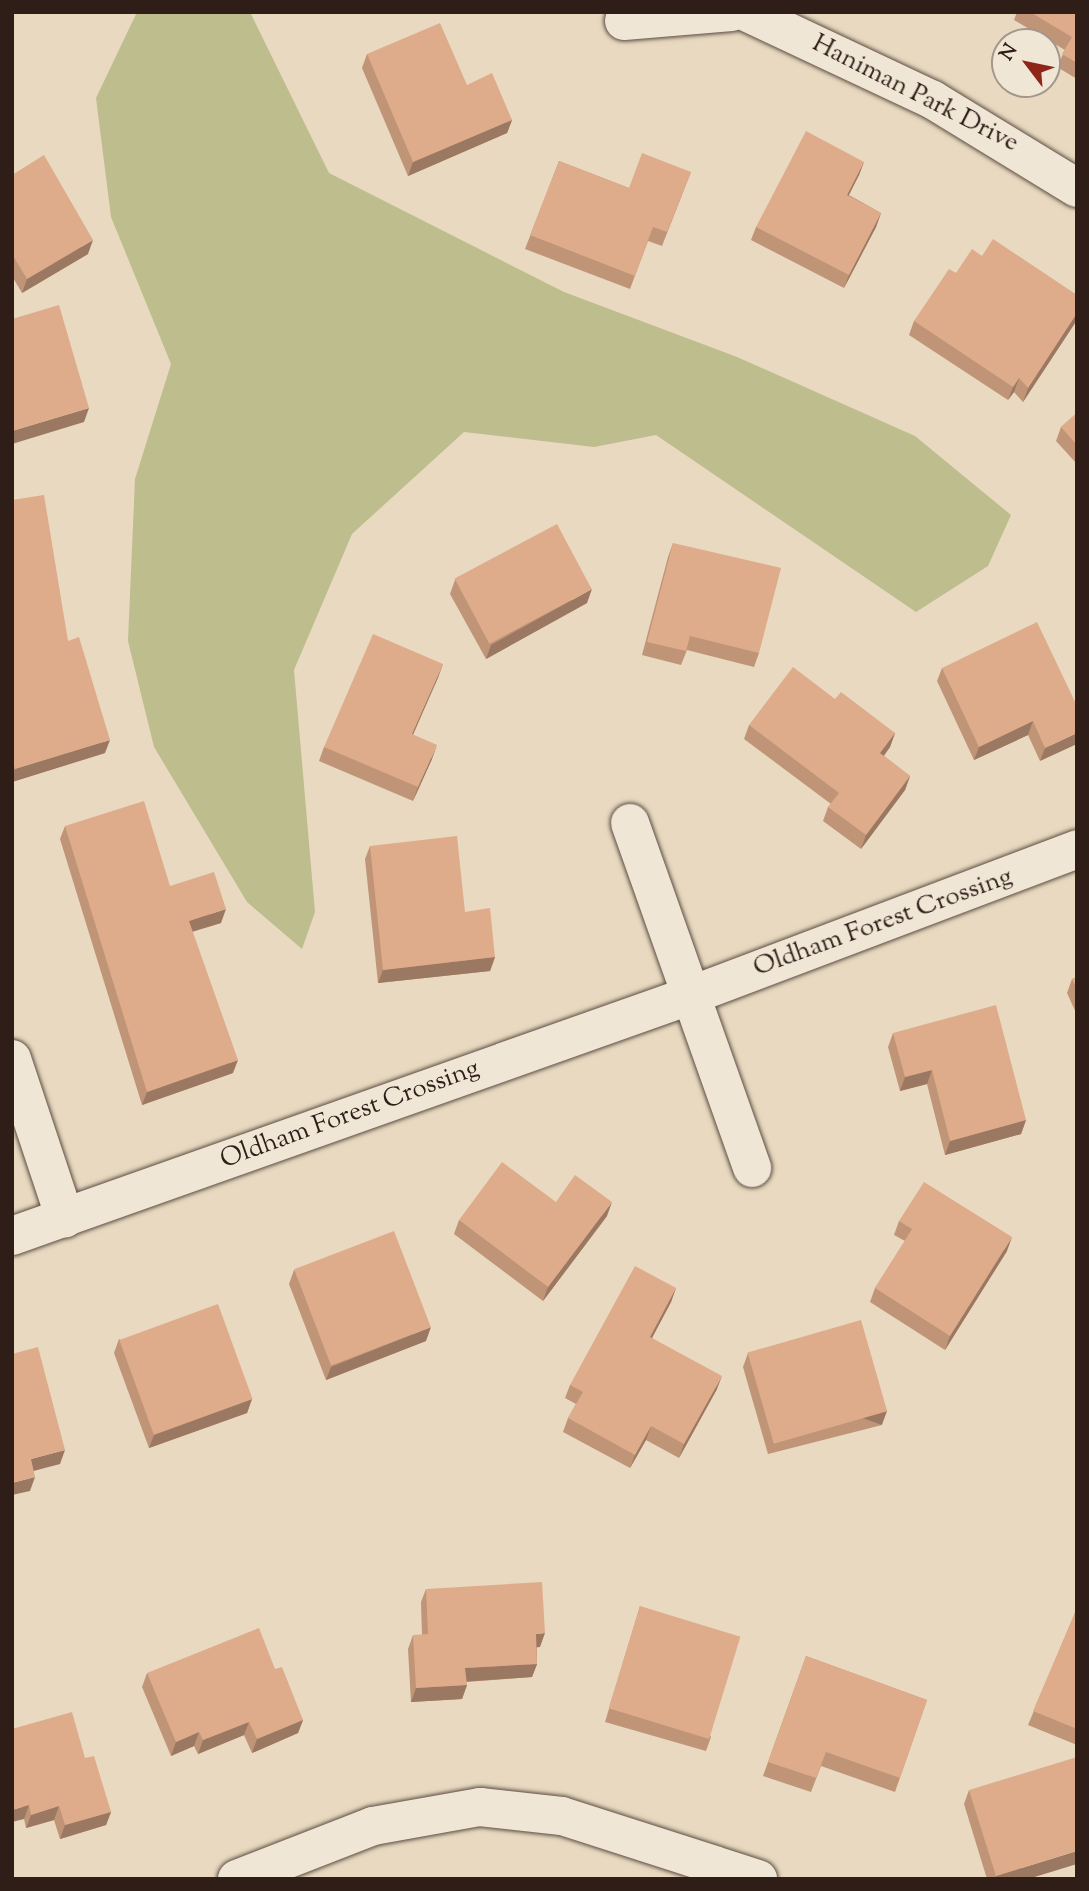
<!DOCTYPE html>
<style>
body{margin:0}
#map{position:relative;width:1089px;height:1891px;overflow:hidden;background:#e8d9c0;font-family:"Sorts Mill Goudy",serif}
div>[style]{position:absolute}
.green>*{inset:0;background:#bebd8d}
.roads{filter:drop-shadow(0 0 2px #5d4d42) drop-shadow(0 0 2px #5d4d42)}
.street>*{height:38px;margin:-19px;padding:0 19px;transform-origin:19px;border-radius:19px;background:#f0e6d6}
.wall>*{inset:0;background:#bf9477}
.shaded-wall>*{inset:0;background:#9b7861;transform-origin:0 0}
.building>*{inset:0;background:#deac8a;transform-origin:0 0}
span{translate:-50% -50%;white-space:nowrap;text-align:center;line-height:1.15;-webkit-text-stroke:6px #f0e6d6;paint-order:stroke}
.street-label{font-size:26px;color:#2f1e18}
.frame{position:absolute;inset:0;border:14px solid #2f1e18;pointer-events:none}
.north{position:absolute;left:991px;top:28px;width:70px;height:70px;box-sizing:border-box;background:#f0e6d6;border:2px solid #a3968a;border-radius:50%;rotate:302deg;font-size:19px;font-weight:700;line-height:28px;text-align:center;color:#2f1e18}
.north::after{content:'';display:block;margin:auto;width:24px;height:32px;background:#8f2418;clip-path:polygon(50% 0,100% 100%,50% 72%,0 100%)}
</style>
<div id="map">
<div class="green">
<div style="clip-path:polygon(137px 12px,250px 12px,329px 173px,564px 292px,737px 357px,915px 436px,1011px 515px,988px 566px,916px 612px,656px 435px,594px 447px,464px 432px,352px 534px,294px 670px,315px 912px,302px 949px,247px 902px,154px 747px,128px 641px,135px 479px,171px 364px,111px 217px,96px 98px)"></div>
</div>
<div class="roads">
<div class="street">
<div style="left:746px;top:12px;width:207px;rotate:25.2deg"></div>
<div style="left:933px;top:100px;width:169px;rotate:31.4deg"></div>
<div style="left:624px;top:21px;width:108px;rotate:-4.8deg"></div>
<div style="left:630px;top:823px;width:366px;rotate:70.5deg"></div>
<div style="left:12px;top:1059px;width:168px;rotate:71.6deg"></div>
<div style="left:12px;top:1236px;width:718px;rotate:-19.52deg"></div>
<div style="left:689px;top:996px;width:415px;rotate:-20.7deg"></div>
<div style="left:237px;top:1879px;width:146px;rotate:-21.3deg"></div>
<div style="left:373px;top:1826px;width:109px;rotate:-10.1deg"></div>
<div style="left:480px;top:1807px;width:82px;rotate:6.3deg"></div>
<div style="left:562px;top:1816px;width:206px;rotate:17.8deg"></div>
</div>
</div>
<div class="wall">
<div style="clip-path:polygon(1017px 12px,1077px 12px,1077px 79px,1057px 67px,1065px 50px,1014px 20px)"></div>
<div style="clip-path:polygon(367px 54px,467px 85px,512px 120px,507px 133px,408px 176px,362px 68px)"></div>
<div style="clip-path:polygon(559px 161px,629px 188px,691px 172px,662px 246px,648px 241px,630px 289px,525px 249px)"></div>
<div style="clip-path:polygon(864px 162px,859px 175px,849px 195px,881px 213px,876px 227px,844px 288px,751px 240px,756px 227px)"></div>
<div style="clip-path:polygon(12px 175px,88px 254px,22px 293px,12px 276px)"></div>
<div style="clip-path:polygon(982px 256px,1077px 295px,1077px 320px,1023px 402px,1014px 392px,1008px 400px,909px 335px,914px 321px,956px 273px)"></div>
<div style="clip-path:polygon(1077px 413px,1077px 464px,1056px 441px,1061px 427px)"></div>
<div style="clip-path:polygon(12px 500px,68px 641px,105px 753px,12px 782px)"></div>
<div style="clip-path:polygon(673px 543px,759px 653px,754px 667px,687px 650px,681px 665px,642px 655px,668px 557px)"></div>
<div style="clip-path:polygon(455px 580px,587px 603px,486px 659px,450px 594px)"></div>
<div style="clip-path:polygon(443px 664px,413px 735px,432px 759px,413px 801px,319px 761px,324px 747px)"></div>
<div style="clip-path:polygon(942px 668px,1077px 706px,1040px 761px,1028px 735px,974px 760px,937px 681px)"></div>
<div style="clip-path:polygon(835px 699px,895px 733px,890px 747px,884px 756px,910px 776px,905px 790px,861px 849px,823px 821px,828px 807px,831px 804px,744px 739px,749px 725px)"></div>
<div style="clip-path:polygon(65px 826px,170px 886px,221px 923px,192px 932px,233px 1073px,142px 1105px,60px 839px)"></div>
<div style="clip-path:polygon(370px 846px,465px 912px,495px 957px,490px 971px,378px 983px,365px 859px)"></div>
<div style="clip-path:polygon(1077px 977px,1077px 1015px,1067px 993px,1072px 979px)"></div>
<div style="clip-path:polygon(893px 1033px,1026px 1120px,1021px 1134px,945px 1155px,927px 1084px,900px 1091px,888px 1047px)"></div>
<div style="clip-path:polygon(607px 1216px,543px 1301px,454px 1234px,459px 1220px)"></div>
<div style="clip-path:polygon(899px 1221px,1007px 1251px,945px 1350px,870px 1302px,875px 1288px,905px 1241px,894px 1235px)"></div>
<div style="clip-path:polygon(294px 1270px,426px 1341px,326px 1380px,289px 1284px)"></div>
<div style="clip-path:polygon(676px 1288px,671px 1302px,652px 1338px,717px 1389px,679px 1458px,646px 1440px,630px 1468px,563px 1432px,568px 1418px,576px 1404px,565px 1398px,570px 1385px)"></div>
<div style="clip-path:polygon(119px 1339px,252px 1399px,247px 1413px,149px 1448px,114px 1353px)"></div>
<div style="clip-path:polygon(748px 1353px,882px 1425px,768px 1454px,743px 1367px)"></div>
<div style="clip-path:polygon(426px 1589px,540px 1647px,537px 1647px,537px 1664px,532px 1677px,466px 1682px,467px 1685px,462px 1699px,411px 1702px,408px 1649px,413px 1635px,422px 1635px,421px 1602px)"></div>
<div style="clip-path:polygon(640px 1606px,711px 1737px,706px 1751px,605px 1722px)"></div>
<div style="clip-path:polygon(1077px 1608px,1077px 1745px,1028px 1725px)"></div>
<div style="clip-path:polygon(806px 1656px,927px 1700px,895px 1792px,821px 1766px,811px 1792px,763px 1776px)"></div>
<div style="clip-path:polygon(275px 1669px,303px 1720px,298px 1733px,252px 1753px,244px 1735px,198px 1754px,194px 1746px,171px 1756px,142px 1687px,147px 1673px)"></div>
<div style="clip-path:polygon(12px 1729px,85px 1758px,111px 1812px,106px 1825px,60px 1839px,54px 1820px,26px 1828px,24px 1819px)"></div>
<div style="clip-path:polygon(969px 1790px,1028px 1879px,987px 1879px,964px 1804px)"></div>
</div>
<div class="shaded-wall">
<div style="clip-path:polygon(512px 120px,507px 133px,408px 176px,413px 162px)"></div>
<div style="clip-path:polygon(864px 162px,859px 175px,842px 208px,847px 195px)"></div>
<div style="clip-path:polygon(881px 213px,876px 227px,844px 288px,849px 275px)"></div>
<div style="clip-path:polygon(93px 240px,88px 254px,22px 293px,27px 279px)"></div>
<div style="clip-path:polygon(1077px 313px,1077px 320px,1023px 402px,1028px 388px)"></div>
<div style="clip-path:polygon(1019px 378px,1014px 392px,1008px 400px,1013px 387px)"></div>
<div style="clip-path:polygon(89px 408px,84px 422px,12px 444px,12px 431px)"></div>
<div style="clip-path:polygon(592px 589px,587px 603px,486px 659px,491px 645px)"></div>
<div style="clip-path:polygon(443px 664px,438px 678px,407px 748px,412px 734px)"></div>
<div style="clip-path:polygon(1033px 721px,1028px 735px,974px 760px,979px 747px)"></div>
<div style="clip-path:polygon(895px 733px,890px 747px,875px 767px,880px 753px)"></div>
<div style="clip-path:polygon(1077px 733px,1077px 744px,1040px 761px,1045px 748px)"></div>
<div style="clip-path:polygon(110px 740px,105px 753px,12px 782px,12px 777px,15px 769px)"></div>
<div style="clip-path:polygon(437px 745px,432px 759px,413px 801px,418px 787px)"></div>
<div style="clip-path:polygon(910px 776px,905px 790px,861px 849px,866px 835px)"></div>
<div style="clip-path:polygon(226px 909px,221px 923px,184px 934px,189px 921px)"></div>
<div style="clip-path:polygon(495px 957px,490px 971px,378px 983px,383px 970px)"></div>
<div style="clip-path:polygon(238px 1060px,233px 1073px,142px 1105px,147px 1092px)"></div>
<div style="clip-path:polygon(932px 1070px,927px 1084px,900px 1091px,905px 1077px)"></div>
<div style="clip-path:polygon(1026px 1120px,1021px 1134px,945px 1155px,950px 1141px)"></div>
<div style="clip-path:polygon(612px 1202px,607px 1216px,543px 1301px,548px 1287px)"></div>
<div style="clip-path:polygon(1012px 1237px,1007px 1251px,945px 1350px,950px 1336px)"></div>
<div style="clip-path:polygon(676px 1288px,671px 1302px,645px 1351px,650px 1337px)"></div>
<div style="clip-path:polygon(431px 1327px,426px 1341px,326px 1380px,331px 1367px)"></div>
<div style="clip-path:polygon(722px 1376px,717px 1389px,679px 1458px,684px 1444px)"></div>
<div style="clip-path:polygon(252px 1399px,247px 1413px,149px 1448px,154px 1435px)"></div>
<div style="left:887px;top:1411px;width:15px;height:118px;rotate:110deg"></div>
<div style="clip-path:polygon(651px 1426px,646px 1440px,630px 1468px,635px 1455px)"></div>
<div style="clip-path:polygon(65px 1450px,60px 1464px,26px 1473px,31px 1459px)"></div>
<div style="clip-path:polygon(35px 1477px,30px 1491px,12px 1495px,12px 1483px)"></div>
<div style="clip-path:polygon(545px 1633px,540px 1647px,531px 1648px,536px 1634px)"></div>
<div style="clip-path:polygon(537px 1664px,532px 1677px,460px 1682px,465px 1668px)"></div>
<div style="clip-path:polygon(467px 1685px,462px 1699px,411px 1702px,416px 1688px)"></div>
<div style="clip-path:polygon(303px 1720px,298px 1733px,252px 1753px,257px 1739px)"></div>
<div style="clip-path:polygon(249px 1722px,244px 1735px,198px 1754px,203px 1740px)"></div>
<div style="clip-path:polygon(199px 1732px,194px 1746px,171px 1756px,176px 1742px)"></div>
<div style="clip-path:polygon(29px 1805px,24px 1819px,12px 1822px,12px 1810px)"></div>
<div style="clip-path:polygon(59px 1806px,54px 1820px,26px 1828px,31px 1815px)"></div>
<div style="clip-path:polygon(111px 1812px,106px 1825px,60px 1839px,65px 1825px)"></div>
<div style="clip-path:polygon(1077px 1851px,1077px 1864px,1028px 1879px,995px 1879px,996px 1876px)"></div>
</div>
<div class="building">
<div style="clip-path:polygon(1030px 12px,1077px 12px,1077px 63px,1062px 54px,1072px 37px)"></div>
<div style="clip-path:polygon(440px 23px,467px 85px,492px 73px,512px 120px,413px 162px,367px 54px)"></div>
<div style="clip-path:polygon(806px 131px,864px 162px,847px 195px,881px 213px,849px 275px,756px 227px)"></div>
<div style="clip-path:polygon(642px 153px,691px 172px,667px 232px,653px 227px,635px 276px,530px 235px,559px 161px,629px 188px)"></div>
<div style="clip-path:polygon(44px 155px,93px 240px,27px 279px,12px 254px,12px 175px)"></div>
<div style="clip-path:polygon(993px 239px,1077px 295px,1077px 313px,1028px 388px,1019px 378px,1013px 387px,914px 321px,949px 269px,956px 273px,972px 249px,982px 256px)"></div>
<div style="clip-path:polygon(59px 305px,89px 408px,12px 431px,12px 319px)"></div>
<div style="clip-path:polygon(1077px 413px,1077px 445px,1061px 427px)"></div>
<div style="clip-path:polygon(44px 495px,68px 641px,79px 637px,110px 740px,15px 769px,12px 759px,12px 500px)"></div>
<div style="left:557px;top:524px;width:74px;height:116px;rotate:62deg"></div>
<div style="clip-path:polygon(673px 543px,781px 568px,759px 653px,690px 636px,686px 651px,647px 642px)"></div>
<div style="clip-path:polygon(1037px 622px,1077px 706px,1077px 733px,1045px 748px,1033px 721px,979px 747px,942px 668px)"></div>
<div style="clip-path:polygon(373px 634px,443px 664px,412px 734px,437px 745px,418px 787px,324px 747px)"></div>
<div style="clip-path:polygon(793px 667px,835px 699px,841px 692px,895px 733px,880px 753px,910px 776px,866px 835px,828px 807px,839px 793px,749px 725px)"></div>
<div style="clip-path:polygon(144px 801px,170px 886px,214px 872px,226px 909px,189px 921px,238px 1060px,147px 1092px,65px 826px)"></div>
<div style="clip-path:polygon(457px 836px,465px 912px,490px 908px,495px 957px,383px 970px,370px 846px)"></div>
<div style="clip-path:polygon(1077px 977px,1077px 990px,1072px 979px)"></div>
<div style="clip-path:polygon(996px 1005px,1026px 1120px,950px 1141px,932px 1070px,905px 1077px,893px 1033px)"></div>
<div style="clip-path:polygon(502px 1162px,556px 1202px,575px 1175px,612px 1202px,548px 1287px,459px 1220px)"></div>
<div style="clip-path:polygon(924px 1182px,1012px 1237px,950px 1336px,875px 1288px,912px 1229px,899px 1221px)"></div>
<div style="left:394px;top:1231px;width:103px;height:107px;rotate:69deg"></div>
<div style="clip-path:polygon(635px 1266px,676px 1288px,650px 1337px,722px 1376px,684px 1444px,651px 1426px,635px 1455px,568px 1418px,583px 1392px,570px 1385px)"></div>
<div style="left:218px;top:1304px;width:101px;height:105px;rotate:70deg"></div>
<div style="left:861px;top:1320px;width:95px;height:118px;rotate:74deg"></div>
<div style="clip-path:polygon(38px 1347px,65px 1450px,31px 1459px,35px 1477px,12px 1483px,12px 1354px)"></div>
<div style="clip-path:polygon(542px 1582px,545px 1633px,536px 1634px,537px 1664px,465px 1668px,467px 1685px,416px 1688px,413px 1635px,428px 1634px,426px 1589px)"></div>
<div style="left:640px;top:1606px;width:105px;height:107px;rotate:17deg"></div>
<div style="clip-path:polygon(1077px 1608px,1077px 1729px,1033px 1711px)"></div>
<div style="clip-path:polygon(259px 1628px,275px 1669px,282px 1667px,303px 1720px,257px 1739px,249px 1722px,203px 1740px,199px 1732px,176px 1742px,147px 1673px)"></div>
<div style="clip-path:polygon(806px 1656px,927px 1700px,900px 1778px,826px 1752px,816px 1778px,768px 1762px)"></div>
<div style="clip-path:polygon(72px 1712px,85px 1758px,94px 1756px,111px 1812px,65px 1825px,59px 1806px,31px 1815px,29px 1805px,12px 1810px,12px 1729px)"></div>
<div style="clip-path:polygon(1077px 1757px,1077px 1851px,996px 1876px,969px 1790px)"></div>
</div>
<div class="street-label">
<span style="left:915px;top:94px;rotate:27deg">Haniman Park Drive</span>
<span style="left:883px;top:923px;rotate:-20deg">Oldham Forest Crossing</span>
<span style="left:350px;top:1115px;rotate:-20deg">Oldham Forest Crossing</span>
</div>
<div class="frame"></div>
<div class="north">N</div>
</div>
